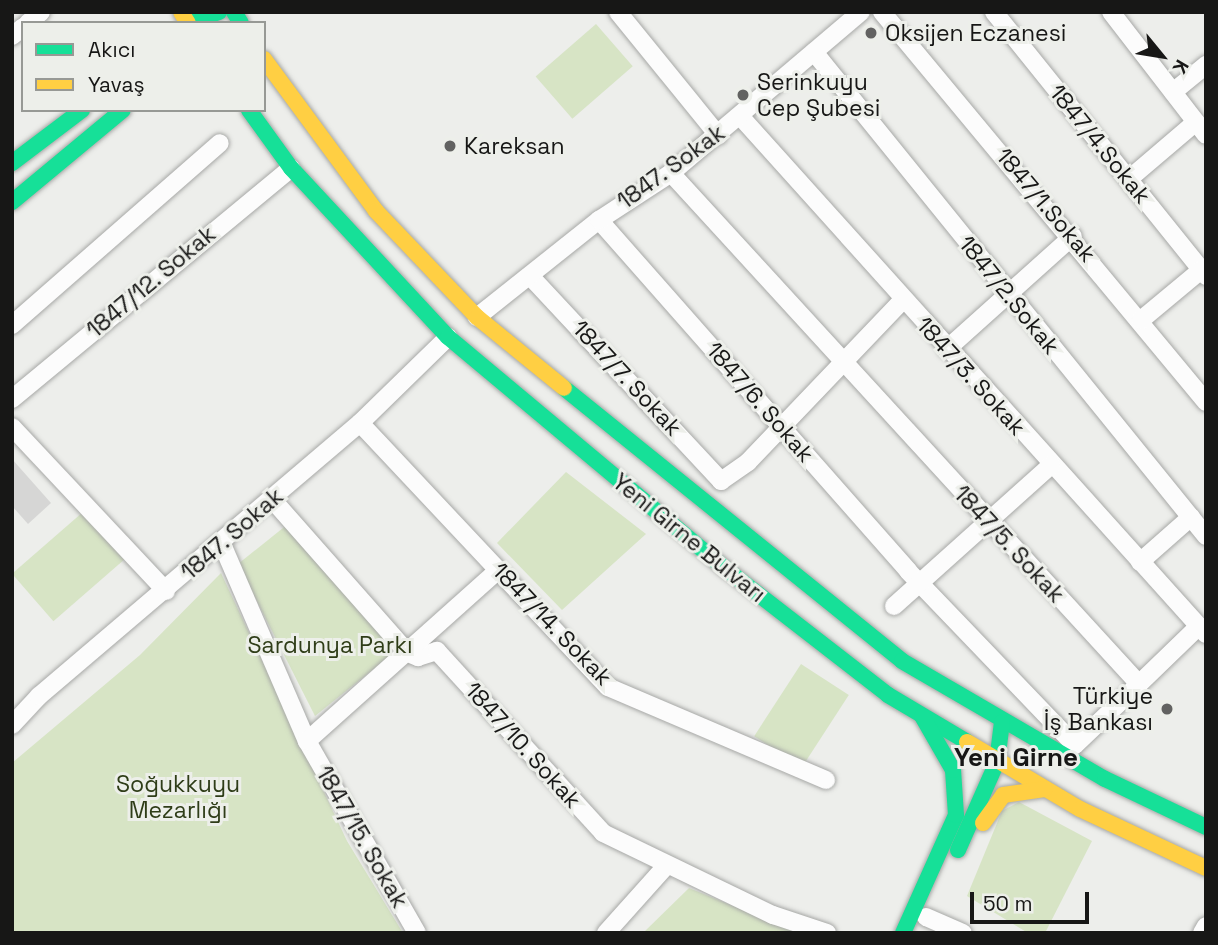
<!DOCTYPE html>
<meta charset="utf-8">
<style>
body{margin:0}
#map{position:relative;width:1218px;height:945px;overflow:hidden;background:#edeeeb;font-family:"Space Grotesk",sans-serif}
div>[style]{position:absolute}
.green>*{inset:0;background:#d7e4c5;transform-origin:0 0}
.building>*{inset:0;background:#d6d6d5}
.roads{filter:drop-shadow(0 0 2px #a7a8a6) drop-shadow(0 0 2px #a7a8a6)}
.street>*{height:18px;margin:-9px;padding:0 9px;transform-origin:9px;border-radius:9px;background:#fcfcfc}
.fast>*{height:16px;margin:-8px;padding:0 8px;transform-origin:8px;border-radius:8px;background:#16e098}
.slow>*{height:16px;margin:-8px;padding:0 8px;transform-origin:8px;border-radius:8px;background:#ffcf43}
.dots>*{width:19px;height:19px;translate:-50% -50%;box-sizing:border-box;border:4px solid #edefea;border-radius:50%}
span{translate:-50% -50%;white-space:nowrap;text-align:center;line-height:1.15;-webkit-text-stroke:6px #edefea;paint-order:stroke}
.poi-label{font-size:23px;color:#171716}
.left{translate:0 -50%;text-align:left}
.right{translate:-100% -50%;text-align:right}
.street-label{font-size:23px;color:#171716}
.park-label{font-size:23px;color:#2f3d18}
.quarter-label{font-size:26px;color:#171716;font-weight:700}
.frame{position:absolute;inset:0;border:14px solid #171716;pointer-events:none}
.legend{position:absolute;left:21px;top:21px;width:245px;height:91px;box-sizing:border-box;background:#edefea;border:2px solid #979995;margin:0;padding:9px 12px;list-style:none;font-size:21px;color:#171716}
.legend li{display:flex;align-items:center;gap:14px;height:35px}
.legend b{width:35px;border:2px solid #979995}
.north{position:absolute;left:1127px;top:21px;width:70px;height:70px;-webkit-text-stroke:5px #edefea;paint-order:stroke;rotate:120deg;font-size:19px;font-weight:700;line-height:28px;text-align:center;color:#171716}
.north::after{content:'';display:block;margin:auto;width:24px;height:32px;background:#171716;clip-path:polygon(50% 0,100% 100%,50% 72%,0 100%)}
.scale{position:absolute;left:970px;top:892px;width:119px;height:32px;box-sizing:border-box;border:4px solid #171716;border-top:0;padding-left:9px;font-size:21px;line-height:24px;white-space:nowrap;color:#171716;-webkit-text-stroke:5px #edefea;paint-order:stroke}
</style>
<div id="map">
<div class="green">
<div style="left:596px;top:24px;width:56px;height:80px;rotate:49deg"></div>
<div style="clip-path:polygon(566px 472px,646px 534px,562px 610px,497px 543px)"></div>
<div style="left:83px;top:512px;width:63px;height:94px;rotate:49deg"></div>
<div style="clip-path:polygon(288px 524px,396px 651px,315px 716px,238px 564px)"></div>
<div style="clip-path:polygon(221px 573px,347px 841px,403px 933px,12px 933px,12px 763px,140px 655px)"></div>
<div style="left:801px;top:664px;width:57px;height:86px;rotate:33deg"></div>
<div style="clip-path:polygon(1019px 802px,1092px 841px,1045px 933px,1028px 933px,967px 896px,1002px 811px)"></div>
<div style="clip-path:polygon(689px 888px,800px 933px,643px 933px)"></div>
</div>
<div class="building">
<div style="clip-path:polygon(12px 459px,51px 503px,28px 524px,12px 506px)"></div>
</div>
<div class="roads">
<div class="street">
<div style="left:618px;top:12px;width:159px;rotate:50.9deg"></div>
<div style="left:882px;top:12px;width:507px;rotate:50.28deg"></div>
<div style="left:994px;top:12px;width:339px;rotate:51.2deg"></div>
<div style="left:1111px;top:12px;width:155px;rotate:52.3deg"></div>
<div style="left:28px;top:23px;width:17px;rotate:-40deg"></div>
<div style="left:12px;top:36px;width:14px;rotate:-39deg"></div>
<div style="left:814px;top:52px;width:623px;rotate:51deg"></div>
<div style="left:1173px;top:92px;width:43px;rotate:-39.3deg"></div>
<div style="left:740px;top:116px;width:697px;rotate:48.03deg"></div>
<div style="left:1129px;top:179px;width:88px;rotate:-40.4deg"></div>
<div style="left:599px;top:220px;width:468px;rotate:48.6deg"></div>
<div style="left:908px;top:571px;width:241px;rotate:46.2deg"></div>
<div style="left:1075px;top:745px;width:88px;rotate:-43.6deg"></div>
<div style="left:1139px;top:684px;width:693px;rotate:-132.49deg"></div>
<div style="left:531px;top:277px;width:279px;rotate:47deg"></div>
<div style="left:721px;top:481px;width:33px;rotate:-35deg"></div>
<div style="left:748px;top:462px;width:224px;rotate:-46.3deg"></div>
<div style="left:477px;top:317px;width:156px;rotate:-38.5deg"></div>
<div style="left:599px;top:220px;width:86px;rotate:-33.1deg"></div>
<div style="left:671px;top:173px;width:249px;rotate:-40.3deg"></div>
<div style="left:1141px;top:320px;width:78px;rotate:-39.8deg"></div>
<div style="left:12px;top:325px;width:276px;rotate:-41.2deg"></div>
<div style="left:947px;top:349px;width:169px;rotate:-41.9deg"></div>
<div style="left:12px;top:399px;width:362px;rotate:-39.6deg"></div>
<div style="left:360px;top:423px;width:362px;rotate:46.8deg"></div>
<div style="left:608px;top:687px;width:237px;rotate:23.1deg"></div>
<div style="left:12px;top:427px;width:225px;rotate:46.8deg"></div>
<div style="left:272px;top:499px;width:205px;rotate:48.6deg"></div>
<div style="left:408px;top:653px;width:11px;rotate:22deg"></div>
<div style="left:418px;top:657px;width:20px;rotate:-18deg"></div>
<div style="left:437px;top:651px;width:246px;rotate:47.6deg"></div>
<div style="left:603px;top:833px;width:189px;rotate:25.8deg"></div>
<div style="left:773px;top:915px;width:57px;rotate:18.4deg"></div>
<div style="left:222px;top:544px;width:215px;rotate:66.7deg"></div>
<div style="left:307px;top:741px;width:221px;rotate:60.2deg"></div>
<div style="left:1140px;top:562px;width:68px;rotate:-41.4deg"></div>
<div style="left:894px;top:606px;width:211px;rotate:-41.9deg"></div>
<div style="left:1139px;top:684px;width:83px;rotate:-44deg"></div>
<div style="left:12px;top:725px;width:40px;rotate:-47deg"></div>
<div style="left:39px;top:696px;width:421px;rotate:-40.4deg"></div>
<div style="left:360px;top:423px;width:123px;rotate:-44.3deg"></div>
<div style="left:307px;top:741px;width:256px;rotate:-41.8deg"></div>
<div style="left:926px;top:917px;width:40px;rotate:23.4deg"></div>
<div style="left:606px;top:933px;width:90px;rotate:-48.2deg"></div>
<div style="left:1202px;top:933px;width:8px;rotate:-60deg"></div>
</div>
<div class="fast">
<div style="left:234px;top:12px;width:13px;rotate:58deg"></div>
<div style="left:187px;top:23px;width:34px;rotate:-19deg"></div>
<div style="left:249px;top:110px;width:72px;rotate:54.1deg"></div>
<div style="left:291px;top:168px;width:231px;rotate:47.1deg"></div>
<div style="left:448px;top:337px;width:363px;rotate:39.9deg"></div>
<div style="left:727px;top:570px;width:204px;rotate:37.8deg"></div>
<div style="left:888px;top:695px;width:92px;rotate:30.7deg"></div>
<div style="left:12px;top:163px;width:88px;rotate:-37.1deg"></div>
<div style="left:12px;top:202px;width:144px;rotate:-39.7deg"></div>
<div style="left:564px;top:388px;width:434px;rotate:38.9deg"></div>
<div style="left:902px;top:661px;width:235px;rotate:30.2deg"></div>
<div style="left:1105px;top:779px;width:112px;rotate:25.4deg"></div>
<div style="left:958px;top:850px;width:96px;rotate:-66.1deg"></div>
<div style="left:997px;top:762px;width:40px;rotate:-82.9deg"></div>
<div style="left:903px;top:933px;width:129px;rotate:-65.8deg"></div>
<div style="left:956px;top:815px;width:45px;rotate:-93.8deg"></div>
<div style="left:953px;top:770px;width:62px;rotate:-119.9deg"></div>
</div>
<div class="slow">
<div style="left:181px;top:12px;width:13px;rotate:58deg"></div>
<div style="left:264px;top:59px;width:189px;rotate:53.6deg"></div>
<div style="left:376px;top:211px;width:146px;rotate:46.4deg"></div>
<div style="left:477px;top:317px;width:112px;rotate:39.2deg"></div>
<div style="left:967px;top:742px;width:131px;rotate:30.7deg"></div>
<div style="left:1080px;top:809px;width:139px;rotate:25.1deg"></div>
<div style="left:983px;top:823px;width:34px;rotate:-54deg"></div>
<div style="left:1003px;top:795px;width:42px;rotate:-8.1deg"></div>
</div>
</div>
<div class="dots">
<div style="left:871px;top:33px;background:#626261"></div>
<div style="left:743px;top:95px;background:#626261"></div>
<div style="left:450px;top:146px;background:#626261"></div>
<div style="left:1167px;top:709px;background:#626261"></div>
</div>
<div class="poi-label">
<span class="left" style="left:885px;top:33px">Oksijen Eczanesi</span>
<span class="left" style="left:757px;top:95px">Serinkuyu<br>Cep Şubesi</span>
<span class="left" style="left:464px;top:146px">Kareksan</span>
<span class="right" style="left:1153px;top:709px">Türkiye<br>İş Bankası</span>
</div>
<div class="street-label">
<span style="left:1100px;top:144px;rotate:51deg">1847/4.Sokak</span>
<span style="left:671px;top:167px;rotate:-36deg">1847. Sokak</span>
<span style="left:1046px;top:205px;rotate:50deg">1847/1.Sokak</span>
<span style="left:151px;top:282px;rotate:-40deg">1847/12. Sokak</span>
<span style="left:1009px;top:295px;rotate:51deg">1847/2.Sokak</span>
<span style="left:971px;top:376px;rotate:48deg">1847/3. Sokak</span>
<span style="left:627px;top:378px;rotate:47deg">1847/7. Sokak</span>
<span style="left:760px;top:402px;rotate:49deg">1847/6. Sokak</span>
<span style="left:232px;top:534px;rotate:-41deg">1847. Sokak</span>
<span style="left:689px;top:538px;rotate:39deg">Yeni Girne Bulvarı</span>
<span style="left:1009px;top:544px;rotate:47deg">1847/5. Sokak</span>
<span style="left:552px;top:624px;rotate:46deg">1847/14. Sokak</span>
<span style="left:523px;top:745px;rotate:48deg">1847/10. Sokak</span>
<span style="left:362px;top:837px;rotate:60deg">1847/15. Sokak</span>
</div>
<div class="park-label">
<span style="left:330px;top:645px">Sardunya Parkı</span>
<span style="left:178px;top:797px">Soğukkuyu<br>Mezarlığı</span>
</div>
<div class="quarter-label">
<span style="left:1016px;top:758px">Yeni Girne</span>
</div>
<div class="frame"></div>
<ul class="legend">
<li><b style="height:9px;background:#16e098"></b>Akıcı</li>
<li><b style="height:9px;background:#ffcf43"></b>Yavaş</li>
</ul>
<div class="north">K</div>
<div class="scale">50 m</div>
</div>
